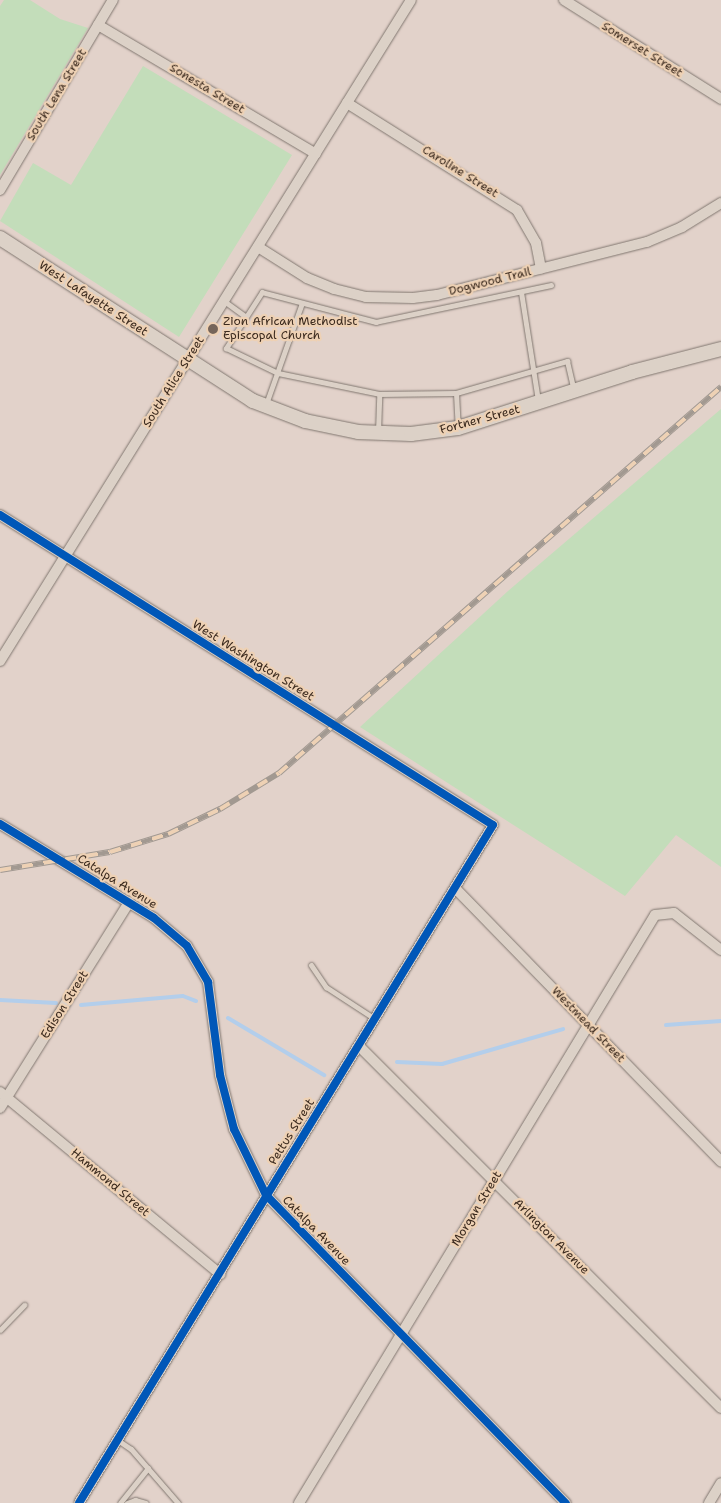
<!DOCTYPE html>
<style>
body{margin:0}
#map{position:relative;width:721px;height:1503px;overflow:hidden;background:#e2d2ca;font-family:"Shantell Sans",sans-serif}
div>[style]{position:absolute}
.green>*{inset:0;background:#c3ddba}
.stream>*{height:4px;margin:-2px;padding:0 2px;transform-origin:2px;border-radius:2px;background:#b3ceeb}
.roads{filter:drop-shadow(0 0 1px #817770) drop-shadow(0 0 1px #817770)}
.lane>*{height:5px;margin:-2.5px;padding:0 2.5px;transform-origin:2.5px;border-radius:2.5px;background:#dcd1c7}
.street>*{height:10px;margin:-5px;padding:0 5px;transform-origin:5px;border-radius:5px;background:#dcd1c7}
.secondary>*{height:14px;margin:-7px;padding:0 7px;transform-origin:7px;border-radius:7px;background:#dcd1c7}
.rail>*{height:5.5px;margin-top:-2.75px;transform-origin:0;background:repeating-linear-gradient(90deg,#eed1b4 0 11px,#a29991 0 22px);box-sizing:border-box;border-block:1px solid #a29991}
.cycleway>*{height:8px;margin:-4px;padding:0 4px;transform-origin:4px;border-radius:4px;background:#0057b8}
.dots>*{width:14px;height:14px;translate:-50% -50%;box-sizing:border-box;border:2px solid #eed1b4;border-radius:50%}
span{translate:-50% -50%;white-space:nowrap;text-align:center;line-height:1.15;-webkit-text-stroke:4.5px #eed1b4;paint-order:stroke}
.street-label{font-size:12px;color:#3b2a1e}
.poi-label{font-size:12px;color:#3b2a1e}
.left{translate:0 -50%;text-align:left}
</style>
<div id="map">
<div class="green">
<div style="clip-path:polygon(4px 0,30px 0,60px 19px,88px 28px,0 175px,0 6px)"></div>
<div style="clip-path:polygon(143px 66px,292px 155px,179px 337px,0 221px,33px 163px,71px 185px)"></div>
<div style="clip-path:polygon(721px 409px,721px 867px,676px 835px,625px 896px,360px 727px,508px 591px)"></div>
</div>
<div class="stream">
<div style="left:0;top:1000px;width:56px;rotate:3.1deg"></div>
<div style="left:81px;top:1005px;width:102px;rotate:-5deg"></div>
<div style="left:183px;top:996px;width:14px;rotate:21deg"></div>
<div style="left:228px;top:1018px;width:112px;rotate:30.7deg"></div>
<div style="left:666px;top:1025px;width:55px;rotate:-4.2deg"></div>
<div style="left:397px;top:1062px;width:45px;rotate:2.5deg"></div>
<div style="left:442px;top:1064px;width:126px;rotate:-16.1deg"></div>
</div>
<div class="roads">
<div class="lane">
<div style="left:551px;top:285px;width:179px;rotate:168.1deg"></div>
<div style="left:376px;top:322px;width:118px;rotate:-165.3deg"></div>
<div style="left:262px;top:292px;width:67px;rotate:122.7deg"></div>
<div style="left:226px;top:348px;width:58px;rotate:25.7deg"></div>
<div style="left:278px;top:373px;width:103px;rotate:11.7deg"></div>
<div style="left:379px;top:394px;width:77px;rotate:-0.7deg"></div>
<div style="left:456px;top:393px;width:116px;rotate:-16.1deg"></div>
<div style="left:567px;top:361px;width:31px;rotate:77deg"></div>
<div style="left:521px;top:292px;width:109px;rotate:81.1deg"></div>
<div style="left:224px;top:301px;width:27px;rotate:36deg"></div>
<div style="left:456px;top:393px;width:34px;rotate:87deg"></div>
<div style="left:266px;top:404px;width:107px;rotate:-70.4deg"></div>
<div style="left:378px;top:432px;width:38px;rotate:-88deg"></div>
<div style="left:311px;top:965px;width:27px;rotate:56deg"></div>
<div style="left:326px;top:987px;width:59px;rotate:33.1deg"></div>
<div style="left:0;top:1330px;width:35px;rotate:-46deg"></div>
<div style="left:119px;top:1441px;width:14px;rotate:34deg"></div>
<div style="left:131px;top:1449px;width:72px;rotate:49deg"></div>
<div style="left:120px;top:1503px;width:45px;rotate:-51.3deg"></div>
<div style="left:127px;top:1503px;width:9px;rotate:-21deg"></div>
<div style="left:135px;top:1500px;width:11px;rotate:15deg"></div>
</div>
<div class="street">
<div style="left:564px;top:0;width:186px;rotate:32.2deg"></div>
<div style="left:98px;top:25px;width:253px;rotate:30.6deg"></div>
<div style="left:347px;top:103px;width:201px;rotate:32.2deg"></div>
<div style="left:517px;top:210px;width:38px;rotate:60deg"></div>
<div style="left:536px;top:243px;width:26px;rotate:79deg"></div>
<div style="left:0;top:190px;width:221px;rotate:-59.3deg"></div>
<div style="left:258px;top:247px;width:58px;rotate:32.3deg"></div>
<div style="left:307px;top:278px;width:29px;rotate:22deg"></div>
<div style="left:334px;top:289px;width:33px;rotate:14deg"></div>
<div style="left:366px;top:297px;width:47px;rotate:1.2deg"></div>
<div style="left:413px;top:298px;width:24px;rotate:-7deg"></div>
<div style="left:437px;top:295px;width:217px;rotate:-14.2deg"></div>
<div style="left:647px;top:242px;width:38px;rotate:-23deg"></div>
<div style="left:682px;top:227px;width:46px;rotate:-31.6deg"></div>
<div style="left:0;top:515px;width:582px;rotate:32.16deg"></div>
<div style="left:493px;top:825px;width:794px;rotate:121.41deg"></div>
<div style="left:0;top:661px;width:778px;rotate:-58.13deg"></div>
<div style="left:0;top:824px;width:180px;rotate:31.4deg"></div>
<div style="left:154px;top:918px;width:43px;rotate:40.3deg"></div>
<div style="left:187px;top:946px;width:42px;rotate:59.7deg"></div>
<div style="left:208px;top:982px;width:94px;rotate:82.6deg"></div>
<div style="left:220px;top:1075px;width:56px;rotate:75.5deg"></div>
<div style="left:234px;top:1129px;width:73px;rotate:64.1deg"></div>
<div style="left:266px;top:1195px;width:430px;rotate:45.8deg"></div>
<div style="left:455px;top:888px;width:382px;rotate:45.8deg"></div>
<div style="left:359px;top:1046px;width:512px;rotate:45deg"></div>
<div style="left:0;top:1092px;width:286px;rotate:39.6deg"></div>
<div style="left:0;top:1108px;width:243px;rotate:-57.9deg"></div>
<div style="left:299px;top:1503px;width:687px;rotate:-58.81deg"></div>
<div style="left:655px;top:915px;width:19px;rotate:-6deg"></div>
<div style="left:674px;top:913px;width:60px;rotate:38.2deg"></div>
<div style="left:709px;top:1503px;width:23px;rotate:-59deg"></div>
</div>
<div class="secondary">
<div style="left:0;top:238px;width:301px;rotate:32.8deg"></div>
<div style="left:253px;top:401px;width:56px;rotate:21deg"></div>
<div style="left:305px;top:421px;width:54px;rotate:11.7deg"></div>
<div style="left:358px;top:432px;width:53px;rotate:2.2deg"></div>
<div style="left:411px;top:434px;width:47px;rotate:-7.3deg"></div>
<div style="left:458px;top:428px;width:183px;rotate:-17.8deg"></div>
<div style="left:632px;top:372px;width:92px;rotate:-14.5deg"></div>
</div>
</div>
<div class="rail">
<div style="left:0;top:870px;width:111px;rotate:-9.3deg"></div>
<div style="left:110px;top:852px;width:61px;rotate:-17.2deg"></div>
<div style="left:168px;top:834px;width:58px;rotate:-25.7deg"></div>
<div style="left:220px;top:809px;width:69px;rotate:-31.4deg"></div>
<div style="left:279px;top:773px;width:587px;rotate:-41.13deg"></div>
</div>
<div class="cycleway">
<div style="left:0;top:515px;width:582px;rotate:32.16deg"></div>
<div style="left:493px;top:825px;width:794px;rotate:121.41deg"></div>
<div style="left:0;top:824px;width:180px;rotate:31.4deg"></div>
<div style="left:154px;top:918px;width:43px;rotate:40.3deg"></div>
<div style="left:187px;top:946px;width:42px;rotate:59.7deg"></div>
<div style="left:208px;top:982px;width:94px;rotate:82.6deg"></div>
<div style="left:220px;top:1075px;width:56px;rotate:75.5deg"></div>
<div style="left:234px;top:1129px;width:73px;rotate:64.1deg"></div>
<div style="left:266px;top:1195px;width:430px;rotate:45.8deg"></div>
</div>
<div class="dots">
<div style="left:213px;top:329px;background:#75655a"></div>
</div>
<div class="street-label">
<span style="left:642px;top:50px;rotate:32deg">Somerset Street</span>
<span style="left:207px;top:89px;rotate:31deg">Sonesta Street</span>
<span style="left:57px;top:95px;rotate:-59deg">South Lena Street</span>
<span style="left:460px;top:172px;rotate:32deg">Caroline Street</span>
<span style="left:490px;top:282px;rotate:-14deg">Dogwood Trail</span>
<span style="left:93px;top:299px;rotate:33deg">West Lafayette Street</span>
<span style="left:174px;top:382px;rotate:-58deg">South Alice Street</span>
<span style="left:480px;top:420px;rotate:-15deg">Fortner Street</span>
<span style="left:253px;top:661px;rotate:32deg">West Washington Street</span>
<span style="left:117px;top:882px;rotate:32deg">Catalpa Avenue</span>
<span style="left:65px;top:1005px;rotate:-58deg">Edison Street</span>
<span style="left:588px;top:1025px;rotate:46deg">Westmead Street</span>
<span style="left:292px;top:1132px;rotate:-58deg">Pettus Street</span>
<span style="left:110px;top:1183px;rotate:40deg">Hammond Street</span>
<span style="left:477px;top:1209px;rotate:-59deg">Morgan Street</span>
<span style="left:316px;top:1231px;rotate:46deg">Catalpa Avenue</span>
<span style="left:551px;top:1237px;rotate:45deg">Arlington Avenue</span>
</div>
<div class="poi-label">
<span class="left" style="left:223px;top:329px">Zion African Methodist<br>Episcopal Church</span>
</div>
</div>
